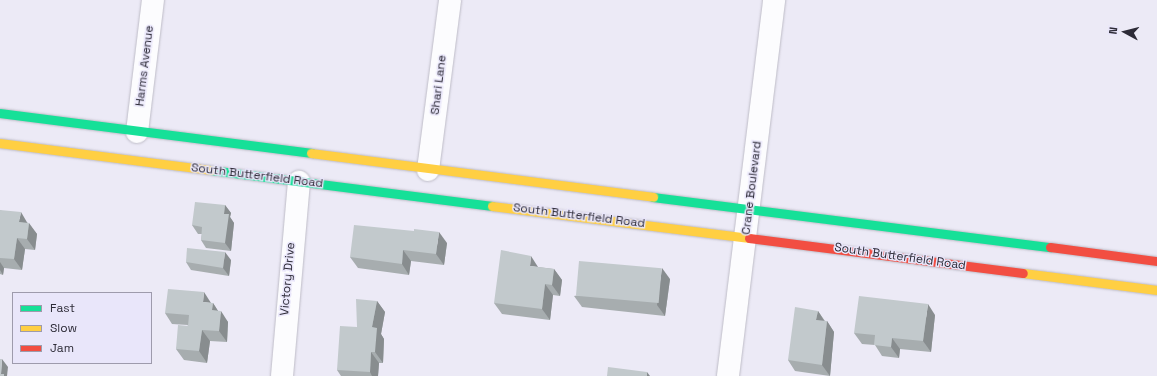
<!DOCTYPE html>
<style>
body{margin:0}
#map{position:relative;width:1157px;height:376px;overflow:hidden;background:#eceaf6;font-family:"Space Grotesk",sans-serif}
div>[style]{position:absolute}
.roads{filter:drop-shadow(0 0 1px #bebcc7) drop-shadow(0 0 1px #bebcc7)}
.street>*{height:22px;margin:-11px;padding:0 11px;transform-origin:11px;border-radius:11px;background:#fcfcfe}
.fast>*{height:9px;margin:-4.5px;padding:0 4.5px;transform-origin:4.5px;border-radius:4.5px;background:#16e098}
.slow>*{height:9px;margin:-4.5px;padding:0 4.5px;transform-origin:4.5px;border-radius:4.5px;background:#ffcf43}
.jam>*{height:9px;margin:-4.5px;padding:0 4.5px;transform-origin:4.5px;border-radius:4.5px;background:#f24e42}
.wall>*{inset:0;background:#a7adaf}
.shaded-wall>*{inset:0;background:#888d8f}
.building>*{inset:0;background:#c2c9cc;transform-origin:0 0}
span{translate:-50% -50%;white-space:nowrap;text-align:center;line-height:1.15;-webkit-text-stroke:3px #e9e6fa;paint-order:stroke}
.street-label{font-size:12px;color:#2d2b37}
.legend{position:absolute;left:12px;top:292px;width:140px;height:72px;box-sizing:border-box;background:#e9e6fa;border:1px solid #9e9bac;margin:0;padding:5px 7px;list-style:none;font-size:12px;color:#2d2b37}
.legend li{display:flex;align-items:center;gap:8px;height:20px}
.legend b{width:20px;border:1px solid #9e9bac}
.north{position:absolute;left:1105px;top:12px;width:40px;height:40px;-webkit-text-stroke:3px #e9e6fa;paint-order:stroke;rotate:277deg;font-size:11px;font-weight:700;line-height:16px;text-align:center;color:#2d2b37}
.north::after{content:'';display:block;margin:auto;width:14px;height:18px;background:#2d2b37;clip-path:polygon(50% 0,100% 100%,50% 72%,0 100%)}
</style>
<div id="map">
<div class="roads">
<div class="street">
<div style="left:137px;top:132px;width:133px;rotate:-83.1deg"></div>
<div style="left:428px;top:170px;width:171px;rotate:-82.6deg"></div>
<div style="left:282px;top:376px;width:195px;rotate:-85deg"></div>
<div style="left:728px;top:376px;width:379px;rotate:-83deg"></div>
</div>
<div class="fast">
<div style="left:0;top:113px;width:314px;rotate:7.3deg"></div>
<div style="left:211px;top:170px;width:283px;rotate:7.3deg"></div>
<div style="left:653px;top:197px;width:400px;rotate:7.2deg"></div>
</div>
<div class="slow">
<div style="left:0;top:143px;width:213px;rotate:7.3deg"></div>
<div style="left:311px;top:153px;width:345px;rotate:7.3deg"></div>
<div style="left:492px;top:206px;width:259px;rotate:7.1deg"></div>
<div style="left:1023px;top:273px;width:135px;rotate:7.2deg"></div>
</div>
<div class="jam">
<div style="left:749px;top:238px;width:276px;rotate:7.3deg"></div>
<div style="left:1050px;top:247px;width:108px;rotate:7.5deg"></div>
</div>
</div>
<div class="wall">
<div style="clip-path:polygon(225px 205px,231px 213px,230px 217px,234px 223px,231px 251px,206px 248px,201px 240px,202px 234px,198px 234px,192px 225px)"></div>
<div style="clip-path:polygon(0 210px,28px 223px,37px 234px,35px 250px,25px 249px,22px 270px,4px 268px,3px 275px,0 274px)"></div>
<div style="clip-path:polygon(447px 243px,444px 265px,411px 261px,409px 275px,358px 268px,350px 257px)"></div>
<div style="clip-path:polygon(231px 260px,229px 276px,191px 270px,186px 262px)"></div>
<div style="clip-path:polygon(538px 267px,554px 269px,562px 280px,560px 296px,553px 295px,550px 320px,502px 314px,494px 303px)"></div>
<div style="clip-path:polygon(670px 279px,665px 316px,582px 307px,574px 296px)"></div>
<div style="clip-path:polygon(377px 301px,385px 312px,381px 334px,384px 339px,383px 363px,379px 363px,378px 376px,341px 376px,337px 370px,357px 327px)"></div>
<div style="clip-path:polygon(211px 303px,213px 303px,218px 311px,228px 322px,227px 342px,210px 341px,207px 363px,184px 360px,176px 349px,188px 325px,172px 324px,165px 313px)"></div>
<div style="clip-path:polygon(818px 311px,825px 321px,827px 321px,834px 332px,830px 376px,795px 371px,788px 360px)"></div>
<div style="clip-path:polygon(935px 315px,931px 352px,900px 349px,899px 358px,882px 356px,875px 345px,862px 344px,854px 333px)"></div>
</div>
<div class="shaded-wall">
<div style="clip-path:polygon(225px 205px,231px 213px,230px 217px,234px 223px,231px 251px,225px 243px,224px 214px)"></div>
<div style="clip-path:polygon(21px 212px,28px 224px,19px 222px)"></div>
<div style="clip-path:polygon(29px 223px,37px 234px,35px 250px,27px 239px)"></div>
<div style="clip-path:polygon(439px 232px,447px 243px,444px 265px,436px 254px)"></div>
<div style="clip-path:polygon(17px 238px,25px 249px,22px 270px,14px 259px)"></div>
<div style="clip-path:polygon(403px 250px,411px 261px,409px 275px,402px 264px)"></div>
<div style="clip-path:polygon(225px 252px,231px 260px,229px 276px,223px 268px)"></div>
<div style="clip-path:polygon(531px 256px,538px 267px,530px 266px)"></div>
<div style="clip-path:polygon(0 262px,4px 268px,3px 275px,0 270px)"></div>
<div style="clip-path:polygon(662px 268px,670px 279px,665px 316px,657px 305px)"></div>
<div style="clip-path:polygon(554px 269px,562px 280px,560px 296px,552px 285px)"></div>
<div style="clip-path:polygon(545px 284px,553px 295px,550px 320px,542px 309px)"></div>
<div style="clip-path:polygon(204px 292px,211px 303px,203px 302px)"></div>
<div style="clip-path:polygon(377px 301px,385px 312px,381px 334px,384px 339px,383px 363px,375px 352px,372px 327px)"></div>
<div style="clip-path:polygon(213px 303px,220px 314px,212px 310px)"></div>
<div style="clip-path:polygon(928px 304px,935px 315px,931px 352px,923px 341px)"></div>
<div style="clip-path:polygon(221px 311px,228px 322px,227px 342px,219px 331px)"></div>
<div style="clip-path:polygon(818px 311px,825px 322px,816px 320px)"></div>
<div style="clip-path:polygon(827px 321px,834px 332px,830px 376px,822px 365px)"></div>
<div style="clip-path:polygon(202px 330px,210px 341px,207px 363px,199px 351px)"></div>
<div style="clip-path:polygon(892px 338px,900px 349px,899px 358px,891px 347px)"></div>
<div style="clip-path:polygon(371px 352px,379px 363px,378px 376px,372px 376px,370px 372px)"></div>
<div style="clip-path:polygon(2px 359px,8px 367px,7px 376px,2px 376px,1px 374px)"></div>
<div style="clip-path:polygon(647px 372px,650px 376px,647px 376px)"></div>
</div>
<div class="building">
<div style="clip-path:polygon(195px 202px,225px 205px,224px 214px,229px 214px,225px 243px,201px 240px,202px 227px,192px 225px)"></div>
<div style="clip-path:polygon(0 210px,21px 212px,19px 222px,29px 223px,27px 239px,17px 238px,14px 259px,0 258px)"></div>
<div style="clip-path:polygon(354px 225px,414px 231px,414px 229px,439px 232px,436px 254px,403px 250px,402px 264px,350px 257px)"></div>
<div style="clip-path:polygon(187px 248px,225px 252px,223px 268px,186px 262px)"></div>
<div style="clip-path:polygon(501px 250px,531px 256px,530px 266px,554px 269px,552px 285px,545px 284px,542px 309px,494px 303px)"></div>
<div style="left:579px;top:261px;width:83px;height:35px;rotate:5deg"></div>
<div style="clip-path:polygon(168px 289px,204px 292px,203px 302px,213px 303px,212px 310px,221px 311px,219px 331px,202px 330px,199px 351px,176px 349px,178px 325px,188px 326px,189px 315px,165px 313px)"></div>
<div style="clip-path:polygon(859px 296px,928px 304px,923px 341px,892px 338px,891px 347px,874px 345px,875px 335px,854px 333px)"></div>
<div style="clip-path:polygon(356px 299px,377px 301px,372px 327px,377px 328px,375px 352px,371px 352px,370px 372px,337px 370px,340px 326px,357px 327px)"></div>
<div style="clip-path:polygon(795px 307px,818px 311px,816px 320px,827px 321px,822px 365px,788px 360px)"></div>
<div style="clip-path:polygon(0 359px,2px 359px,1px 374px,4px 374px,4px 376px,0 376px)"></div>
<div style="clip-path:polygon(608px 367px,647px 372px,647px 376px,607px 376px)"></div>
</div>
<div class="street-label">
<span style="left:145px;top:66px;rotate:-83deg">Harms Avenue</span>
<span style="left:439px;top:85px;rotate:-83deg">Shari Lane</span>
<span style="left:257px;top:176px;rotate:7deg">South Butterfield Road</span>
<span style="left:752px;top:188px;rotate:-83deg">Crane Boulevard</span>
<span style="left:579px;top:216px;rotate:7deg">South Butterfield Road</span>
<span style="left:900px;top:257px;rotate:8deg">South Butterfield Road</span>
<span style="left:288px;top:279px;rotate:-85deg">Victory Drive</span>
</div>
<ul class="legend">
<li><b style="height:5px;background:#16e098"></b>Fast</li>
<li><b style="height:5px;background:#ffcf43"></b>Slow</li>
<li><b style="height:5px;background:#f24e42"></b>Jam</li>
</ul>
<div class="north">N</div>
</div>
